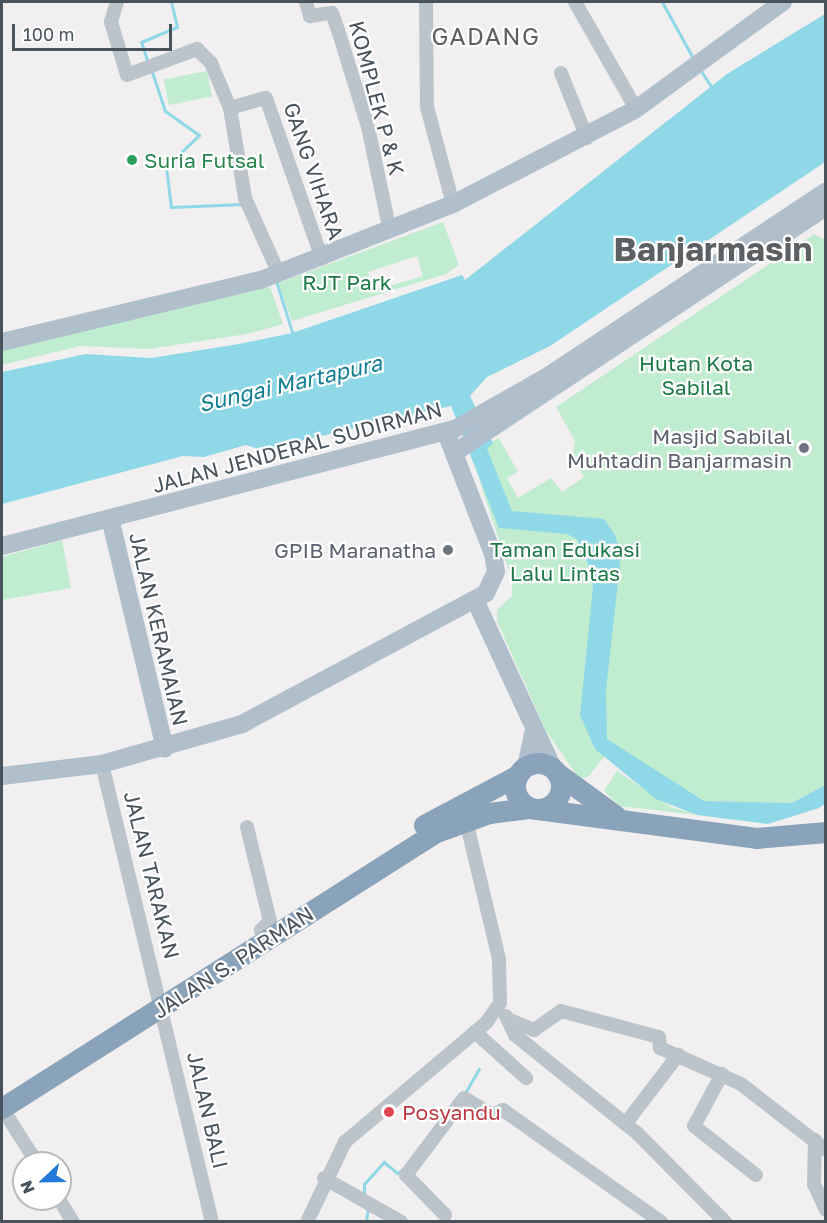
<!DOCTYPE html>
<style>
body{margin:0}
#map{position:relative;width:827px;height:1223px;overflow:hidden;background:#f1efef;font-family:"Golos Text",sans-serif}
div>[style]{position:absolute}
.green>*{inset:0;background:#c0edcf;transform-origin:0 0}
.water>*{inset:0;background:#8fd8e7}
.stream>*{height:3px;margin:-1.5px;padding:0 1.5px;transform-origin:1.5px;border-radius:1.5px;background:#8fd8e7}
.minor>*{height:14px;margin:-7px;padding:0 7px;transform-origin:7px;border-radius:7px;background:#bbc4cb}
.major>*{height:18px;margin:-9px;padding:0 9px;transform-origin:9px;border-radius:9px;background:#b0bfcc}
.highway>*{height:21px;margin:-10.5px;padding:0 10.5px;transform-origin:10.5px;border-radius:10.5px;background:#89a3bb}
.highway>.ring{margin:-10.5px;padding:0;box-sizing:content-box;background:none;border:21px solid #89a3bb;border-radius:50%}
.dots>*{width:16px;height:16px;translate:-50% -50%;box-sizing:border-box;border:3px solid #fff;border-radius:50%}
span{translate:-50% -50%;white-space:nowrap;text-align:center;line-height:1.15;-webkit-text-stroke:4.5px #fff;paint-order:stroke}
.street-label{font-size:21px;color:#48535b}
.leisure-label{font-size:21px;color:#27864d}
.left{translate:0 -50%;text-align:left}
.park-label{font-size:21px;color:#1c7947}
.worship-label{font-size:21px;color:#5b616d}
.right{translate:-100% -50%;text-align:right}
.health-label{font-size:21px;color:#be3a42}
.water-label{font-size:22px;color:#147e94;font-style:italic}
.quarter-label{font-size:24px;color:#5c6063;letter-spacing:1.5px}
.town-label{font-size:33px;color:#5c6063;font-weight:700}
.frame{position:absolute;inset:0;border:3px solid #48535b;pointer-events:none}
.north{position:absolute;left:12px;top:1151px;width:60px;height:60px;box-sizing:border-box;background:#fff;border:2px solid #b6babd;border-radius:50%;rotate:248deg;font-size:16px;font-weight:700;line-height:24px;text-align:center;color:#48535b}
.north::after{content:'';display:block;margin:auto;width:21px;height:27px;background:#2379d8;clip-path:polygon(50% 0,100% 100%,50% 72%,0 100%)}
.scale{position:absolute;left:12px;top:24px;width:160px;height:27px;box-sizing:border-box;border:3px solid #48535b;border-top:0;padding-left:8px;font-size:18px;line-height:21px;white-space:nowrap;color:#48535b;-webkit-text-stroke:4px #fff;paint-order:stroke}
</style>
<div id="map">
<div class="green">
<div style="left:207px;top:71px;width:26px;height:44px;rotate:79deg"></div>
<div style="clip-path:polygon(evenodd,443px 222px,459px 265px,446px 274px,292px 321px,278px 283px,443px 222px,417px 256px,423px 276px,373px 291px,368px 272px,417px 256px)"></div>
<div style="clip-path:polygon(814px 234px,825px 240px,825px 785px,792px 803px,704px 801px,613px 746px,588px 777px,579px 778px,546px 731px,497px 621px,497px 610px,512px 596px,512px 580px,471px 454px,499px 438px,518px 472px,507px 478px,518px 498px,551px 478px,562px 492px,584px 477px,572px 458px,575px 441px,556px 407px)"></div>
<div style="clip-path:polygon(270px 287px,283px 324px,247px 334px,149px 349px,80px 346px,2px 365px,2px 350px)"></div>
<div style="clip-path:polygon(62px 540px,71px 588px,2px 600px,2px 557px)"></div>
<div style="clip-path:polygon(617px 771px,671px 807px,697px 815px,620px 806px,604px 791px)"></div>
</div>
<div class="water">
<div style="clip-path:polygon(825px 14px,825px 162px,550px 346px,487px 377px,470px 396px,493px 443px,487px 449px,512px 511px,604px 519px,615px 535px,621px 555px,606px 690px,607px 739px,704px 801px,792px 803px,825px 785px,825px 804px,819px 808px,768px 824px,697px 815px,656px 799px,595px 749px,580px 715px,593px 587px,588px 564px,577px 539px,567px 534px,499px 528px,451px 406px,261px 450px,246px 445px,204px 457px,183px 456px,2px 504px,2px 372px,86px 354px,151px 358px,239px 344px,292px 333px,462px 275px,465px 280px,727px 74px)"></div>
</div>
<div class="stream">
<div style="left:662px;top:2px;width:66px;rotate:61.1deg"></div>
<div style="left:148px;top:63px;width:22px;rotate:-108deg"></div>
<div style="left:141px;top:42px;width:39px;rotate:-23deg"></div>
<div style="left:177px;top:27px;width:26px;rotate:-103deg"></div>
<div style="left:151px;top:69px;width:44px;rotate:71.6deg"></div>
<div style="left:165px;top:111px;width:42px;rotate:35.2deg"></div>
<div style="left:199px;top:135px;width:46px;rotate:135.9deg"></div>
<div style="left:166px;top:167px;width:40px;rotate:82.9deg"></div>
<div style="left:171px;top:207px;width:72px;rotate:-2.4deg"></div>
<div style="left:701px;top:71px;width:20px;rotate:57deg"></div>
<div style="left:276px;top:281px;width:57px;rotate:72.5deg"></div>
<div style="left:465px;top:1093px;width:28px;rotate:-60deg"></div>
<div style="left:364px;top:1196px;width:12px;rotate:-90deg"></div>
<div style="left:364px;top:1184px;width:30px;rotate:-48deg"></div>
<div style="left:384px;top:1162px;width:17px;rotate:40deg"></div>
<div style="left:397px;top:1173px;width:6px;rotate:-31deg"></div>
<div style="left:366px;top:1222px;width:14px;rotate:-82deg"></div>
</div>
<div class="minor">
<div style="left:117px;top:2px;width:21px;rotate:107deg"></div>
<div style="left:111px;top:22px;width:55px;rotate:73.2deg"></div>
<div style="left:127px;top:75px;width:75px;rotate:-20.4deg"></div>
<div style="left:197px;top:49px;width:20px;rotate:45deg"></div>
<div style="left:211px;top:63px;width:49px;rotate:67.1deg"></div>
<div style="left:230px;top:108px;width:91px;rotate:80.5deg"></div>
<div style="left:245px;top:198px;width:83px;rotate:65.9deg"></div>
<div style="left:306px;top:2px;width:15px;rotate:74deg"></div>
<div style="left:310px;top:16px;width:22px;rotate:-8deg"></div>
<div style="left:332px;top:13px;width:18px;rotate:71deg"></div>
<div style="left:338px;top:30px;width:102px;rotate:72.8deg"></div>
<div style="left:368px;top:127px;width:106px;rotate:78.1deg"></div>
<div style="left:426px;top:2px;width:105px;rotate:89.5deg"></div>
<div style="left:427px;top:107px;width:100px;rotate:75deg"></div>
<div style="left:575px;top:2px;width:123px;rotate:60.3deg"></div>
<div style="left:561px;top:73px;width:70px;rotate:68.2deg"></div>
<div style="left:230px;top:108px;width:37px;rotate:-16deg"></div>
<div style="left:266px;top:98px;width:170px;rotate:70.8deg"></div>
<div style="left:102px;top:764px;width:471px;rotate:76.5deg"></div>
<div style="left:247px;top:827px;width:97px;rotate:76.3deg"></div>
<div style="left:270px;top:921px;width:13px;rotate:135deg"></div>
<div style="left:506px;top:1016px;width:21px;rotate:65deg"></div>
<div style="left:515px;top:1035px;width:158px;rotate:38.8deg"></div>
<div style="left:638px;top:1134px;width:124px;rotate:45.3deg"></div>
<div style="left:512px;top:1021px;width:24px;rotate:22deg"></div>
<div style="left:534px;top:1030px;width:33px;rotate:-35deg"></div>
<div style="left:561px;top:1011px;width:101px;rotate:14.9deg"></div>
<div style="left:659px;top:1037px;width:11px;rotate:85deg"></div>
<div style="left:660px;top:1048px;width:89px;rotate:24deg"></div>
<div style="left:741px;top:1084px;width:108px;rotate:37.8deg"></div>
<div style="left:475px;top:1032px;width:69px;rotate:42deg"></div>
<div style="left:722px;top:1074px;width:59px;rotate:118.3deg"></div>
<div style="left:694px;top:1126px;width:79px;rotate:38.3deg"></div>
<div style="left:2px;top:1108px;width:65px;rotate:57.5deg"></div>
<div style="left:626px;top:1123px;width:86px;rotate:-52.6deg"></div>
<div style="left:815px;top:1140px;width:44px;rotate:91.3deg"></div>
<div style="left:814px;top:1184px;width:29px;rotate:65deg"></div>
<div style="left:324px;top:1178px;width:89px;rotate:29.7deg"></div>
<div style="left:59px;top:1199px;width:27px;rotate:59deg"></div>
<div style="left:445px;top:1215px;width:56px;rotate:-134.3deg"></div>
<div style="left:406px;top:1175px;width:96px;rotate:-53deg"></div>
<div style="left:464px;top:1098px;width:33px;rotate:31deg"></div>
<div style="left:492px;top:1115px;width:12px;rotate:-24deg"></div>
<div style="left:503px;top:1110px;width:194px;rotate:35.3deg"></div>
<div style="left:307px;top:1222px;width:89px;rotate:-64.6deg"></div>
<div style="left:345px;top:1142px;width:185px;rotate:-40.2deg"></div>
<div style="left:486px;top:1023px;width:24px;rotate:-55deg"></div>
<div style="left:500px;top:1003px;width:44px;rotate:-91.3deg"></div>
<div style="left:499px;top:959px;width:143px;rotate:-103.4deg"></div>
</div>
<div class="major">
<div style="left:2px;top:342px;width:266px;rotate:-13.5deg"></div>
<div style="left:261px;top:280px;width:206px;rotate:-21.6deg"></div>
<div style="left:453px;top:204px;width:206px;rotate:-27.4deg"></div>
<div style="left:636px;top:109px;width:182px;rotate:-36.1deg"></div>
<div style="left:454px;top:453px;width:446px;rotate:-33.5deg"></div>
<div style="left:110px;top:518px;width:237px;rotate:76.6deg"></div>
<div style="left:2px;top:546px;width:468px;rotate:-14.5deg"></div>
<div style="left:455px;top:429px;width:107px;rotate:-29.7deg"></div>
<div style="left:548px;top:376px;width:334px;rotate:-33.6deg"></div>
<div style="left:475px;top:600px;width:187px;rotate:65.1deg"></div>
<div style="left:526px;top:767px;width:38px;rotate:-78deg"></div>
<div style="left:2px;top:776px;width:101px;rotate:-6.8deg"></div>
<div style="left:102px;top:764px;width:146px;rotate:-15.9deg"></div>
<div style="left:242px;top:724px;width:277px;rotate:-28.2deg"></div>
<div style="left:486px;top:593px;width:23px;rotate:-65deg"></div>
<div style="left:496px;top:572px;width:18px;rotate:-99deg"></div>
<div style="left:493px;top:554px;width:130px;rotate:-111.2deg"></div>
</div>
<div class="highway">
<div class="ring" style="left:515px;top:763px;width:25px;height:25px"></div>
<div style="left:557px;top:773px;width:73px;rotate:36.1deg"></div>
<div style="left:537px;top:809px;width:221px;rotate:7.5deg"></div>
<div style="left:756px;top:838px;width:70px;rotate:-4.9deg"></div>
<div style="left:424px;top:825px;width:106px;rotate:-28deg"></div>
<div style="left:2px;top:1108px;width:514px;rotate:-32.45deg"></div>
<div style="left:436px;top:832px;width:56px;rotate:-19.7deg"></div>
<div style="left:489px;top:813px;width:40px;rotate:-7.1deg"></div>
</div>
<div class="dots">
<div style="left:132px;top:160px;background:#2e9e5b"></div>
<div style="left:804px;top:448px;background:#6b7280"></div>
<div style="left:448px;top:550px;background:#6b7280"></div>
<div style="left:389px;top:1112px;background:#e0444e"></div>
</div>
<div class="street-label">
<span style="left:377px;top:98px;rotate:75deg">KOMPLEK P &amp; K</span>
<span style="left:314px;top:171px;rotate:71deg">GANG VIHARA</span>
<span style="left:297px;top:447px;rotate:-15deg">JALAN JENDERAL SUDIRMAN</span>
<span style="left:159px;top:629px;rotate:77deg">JALAN KERAMAIAN</span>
<span style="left:152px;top:875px;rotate:76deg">JALAN TARAKAN</span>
<span style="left:233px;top:962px;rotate:-33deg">JALAN S. PARMAN</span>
<span style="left:208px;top:1110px;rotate:77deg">JALAN BALI</span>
</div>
<div class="leisure-label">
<span class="left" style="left:144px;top:160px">Suria Futsal</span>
</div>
<div class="park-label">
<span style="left:347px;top:282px">RJT Park</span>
<span style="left:696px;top:375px">Hutan Kota<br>Sabilal</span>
<span style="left:565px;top:561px">Taman Edukasi<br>Lalu Lintas</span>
</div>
<div class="worship-label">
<span class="right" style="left:792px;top:448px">Masjid Sabilal<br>Muhtadin Banjarmasin</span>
<span class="right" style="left:436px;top:550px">GPIB Maranatha</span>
</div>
<div class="health-label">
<span class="left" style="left:402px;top:1112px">Posyandu</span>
</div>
<div class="water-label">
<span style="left:290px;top:383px;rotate:-13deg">Sungai Martapura</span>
</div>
<div class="quarter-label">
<span style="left:486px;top:36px">GADANG</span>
</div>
<div class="town-label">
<span style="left:713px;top:249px">Banjarmasin</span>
</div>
<div class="frame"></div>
<div class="north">N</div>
<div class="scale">100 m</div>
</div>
